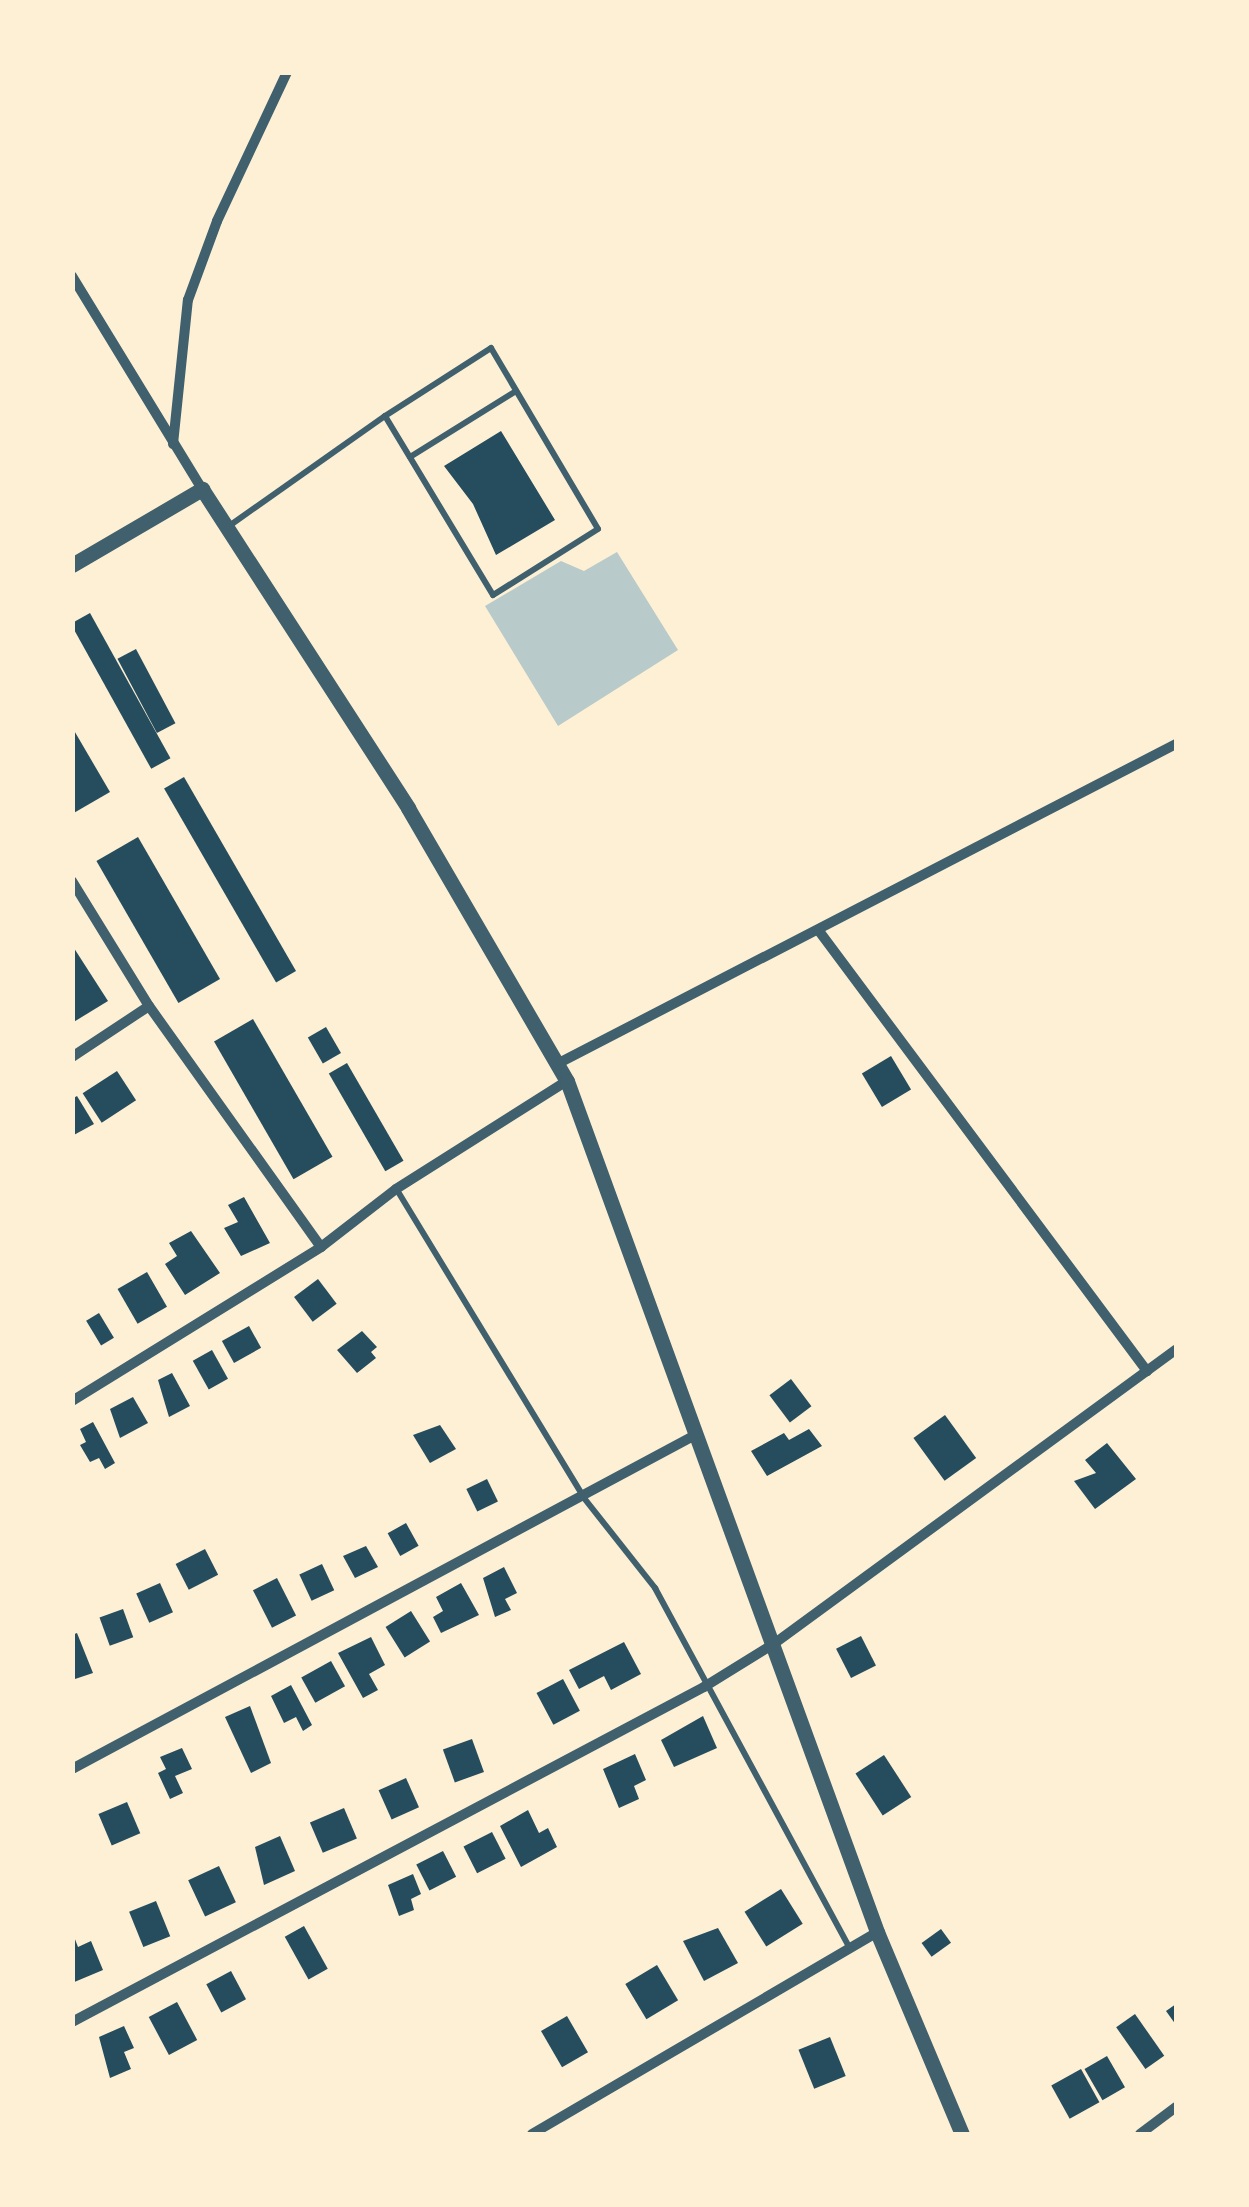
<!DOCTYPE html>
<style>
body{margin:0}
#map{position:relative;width:1249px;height:2207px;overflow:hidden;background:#fdf0d5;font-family:Barlow,sans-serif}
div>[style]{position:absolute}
.green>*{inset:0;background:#b9caca}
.building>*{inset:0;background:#264d5e;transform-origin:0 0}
.service>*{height:6px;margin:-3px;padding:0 3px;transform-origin:3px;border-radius:3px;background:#3f606c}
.minor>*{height:10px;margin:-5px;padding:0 5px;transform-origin:5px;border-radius:5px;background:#3f606c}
.tertiary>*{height:15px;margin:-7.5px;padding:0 7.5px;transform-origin:7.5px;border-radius:7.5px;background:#3f606c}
span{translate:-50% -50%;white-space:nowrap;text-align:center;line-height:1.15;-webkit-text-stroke:9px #fdf0d5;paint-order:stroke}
.frame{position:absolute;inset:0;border:75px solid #fdf0d5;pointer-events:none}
</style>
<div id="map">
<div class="green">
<div style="clip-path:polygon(617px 552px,678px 650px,558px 726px,485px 606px,561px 561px,584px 571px)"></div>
</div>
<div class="building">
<div style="clip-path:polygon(501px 431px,555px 520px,496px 555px,473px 504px,444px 466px)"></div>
<div style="left:90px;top:613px;width:166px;height:22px;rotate:61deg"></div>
<div style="left:136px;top:649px;width:84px;height:21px;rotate:62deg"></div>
<div style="clip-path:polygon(72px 727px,110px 792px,72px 814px)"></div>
<div style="left:184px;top:777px;width:224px;height:23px;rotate:60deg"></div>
<div style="left:138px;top:837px;width:164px;height:48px;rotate:60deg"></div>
<div style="clip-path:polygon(72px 945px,108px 1001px,72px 1023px)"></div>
<div style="left:253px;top:1019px;width:159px;height:45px;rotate:60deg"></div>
<div style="left:326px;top:1027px;width:30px;height:21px;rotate:60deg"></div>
<div style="left:891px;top:1056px;width:39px;height:34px;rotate:59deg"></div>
<div style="left:347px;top:1063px;width:113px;height:21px;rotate:60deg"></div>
<div style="left:117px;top:1071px;width:35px;height:41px;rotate:57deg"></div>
<div style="clip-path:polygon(77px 1096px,94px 1124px,72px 1136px,72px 1099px)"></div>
<div style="clip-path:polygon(244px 1197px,270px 1243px,241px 1256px,224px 1228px,238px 1222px,228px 1205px)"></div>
<div style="clip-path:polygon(191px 1231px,220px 1273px,185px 1295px,165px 1264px,177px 1256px,169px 1243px)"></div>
<div style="left:147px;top:1272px;width:40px;height:34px;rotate:60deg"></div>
<div style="left:318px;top:1279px;width:31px;height:30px;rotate:53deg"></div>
<div style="left:99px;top:1313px;width:29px;height:15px;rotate:59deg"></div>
<div style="left:249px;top:1326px;width:25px;height:31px;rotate:61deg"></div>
<div style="clip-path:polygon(362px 1331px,377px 1347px,371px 1352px,376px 1358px,357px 1373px,337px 1350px)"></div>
<div style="left:212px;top:1350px;width:33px;height:22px;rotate:61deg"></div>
<div style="clip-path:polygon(172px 1373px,190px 1406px,169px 1417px,158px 1380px)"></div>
<div style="left:791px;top:1379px;width:34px;height:27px;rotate:53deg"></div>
<div style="clip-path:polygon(133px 1397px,148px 1423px,120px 1438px,110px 1409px)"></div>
<div style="left:945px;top:1415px;width:53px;height:39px;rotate:54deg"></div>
<div style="clip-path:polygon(93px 1422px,115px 1463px,105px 1469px,99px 1458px,90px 1462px,80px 1445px,86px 1442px,80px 1429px)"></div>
<div style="clip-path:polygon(440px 1425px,456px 1449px,430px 1463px,413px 1435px)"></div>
<div style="clip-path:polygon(809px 1429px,822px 1446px,767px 1476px,751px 1451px,784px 1433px,789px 1440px)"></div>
<div style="clip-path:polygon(1107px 1443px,1136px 1479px,1095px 1509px,1074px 1481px,1096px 1473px,1085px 1460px)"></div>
<div style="left:487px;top:1479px;width:25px;height:23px;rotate:64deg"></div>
<div style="left:406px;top:1523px;width:26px;height:21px;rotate:61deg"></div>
<div style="clip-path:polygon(366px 1546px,378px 1567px,355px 1578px,343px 1556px)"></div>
<div style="left:205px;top:1549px;width:29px;height:33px;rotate:63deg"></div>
<div style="left:322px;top:1564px;width:29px;height:25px;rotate:65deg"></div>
<div style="clip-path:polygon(504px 1567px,517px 1593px,505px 1599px,511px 1610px,495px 1617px,483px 1578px)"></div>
<div style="left:277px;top:1578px;width:42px;height:27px;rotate:63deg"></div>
<div style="left:160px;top:1583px;width:32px;height:26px;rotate:66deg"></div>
<div style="clip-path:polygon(461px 1583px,479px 1615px,441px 1633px,433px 1617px,443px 1611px,436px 1597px)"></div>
<div style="left:123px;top:1609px;width:30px;height:25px;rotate:70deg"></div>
<div style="left:411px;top:1611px;width:36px;height:30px;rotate:58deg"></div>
<div style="clip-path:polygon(77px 1633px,93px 1673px,72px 1680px,72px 1635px)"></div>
<div style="left:861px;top:1636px;width:33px;height:28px;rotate:63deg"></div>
<div style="clip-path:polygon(371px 1637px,385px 1665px,369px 1674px,378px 1690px,363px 1698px,338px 1653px)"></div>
<div style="clip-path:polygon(624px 1642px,641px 1674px,611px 1690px,604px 1676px,579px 1689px,569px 1670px)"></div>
<div style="left:331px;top:1661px;width:29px;height:34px;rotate:61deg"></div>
<div style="left:563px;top:1679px;width:36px;height:30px;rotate:62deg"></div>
<div style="clip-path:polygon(291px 1685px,312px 1725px,303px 1731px,296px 1717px,284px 1723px,271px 1696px)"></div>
<div style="clip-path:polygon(250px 1706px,271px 1763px,251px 1773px,225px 1717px)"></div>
<div style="clip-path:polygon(703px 1716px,717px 1748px,674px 1767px,661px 1740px)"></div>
<div style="left:472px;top:1739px;width:35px;height:31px;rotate:70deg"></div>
<div style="clip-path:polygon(182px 1748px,192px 1769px,175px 1776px,183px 1793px,170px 1799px,158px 1773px,166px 1769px,160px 1757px)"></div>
<div style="clip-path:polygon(635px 1754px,646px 1780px,634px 1786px,639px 1799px,619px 1808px,603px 1769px)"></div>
<div style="left:884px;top:1755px;width:50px;height:34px;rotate:57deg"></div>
<div style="left:406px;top:1778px;width:32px;height:30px;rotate:66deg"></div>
<div style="left:127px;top:1802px;width:34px;height:31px;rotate:67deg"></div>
<div style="left:344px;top:1808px;width:33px;height:37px;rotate:67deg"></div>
<div style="clip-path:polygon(528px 1810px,539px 1833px,548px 1828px,557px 1847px,521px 1867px,500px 1826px)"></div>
<div style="left:492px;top:1832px;width:30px;height:32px;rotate:63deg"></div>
<div style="clip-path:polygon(280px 1836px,295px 1871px,264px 1885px,255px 1847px)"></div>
<div style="left:443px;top:1851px;width:29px;height:30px;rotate:63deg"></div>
<div style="left:219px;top:1866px;width:40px;height:34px;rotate:65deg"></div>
<div style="clip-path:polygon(413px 1874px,421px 1894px,411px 1899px,414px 1910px,399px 1916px,388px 1885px)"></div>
<div style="left:781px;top:1889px;width:41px;height:43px;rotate:58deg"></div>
<div style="left:156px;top:1901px;width:38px;height:29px;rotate:68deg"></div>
<div style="left:304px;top:1926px;width:49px;height:22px;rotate:61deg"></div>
<div style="clip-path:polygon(718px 1928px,738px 1963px,704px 1981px,683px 1941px)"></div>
<div style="left:941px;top:1929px;width:17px;height:24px;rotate:54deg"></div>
<div style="clip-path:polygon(73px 1934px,78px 1947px,91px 1941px,103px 1970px,72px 1983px)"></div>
<div style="left:657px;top:1965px;width:41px;height:37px;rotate:59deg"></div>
<div style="left:231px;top:1971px;width:32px;height:28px;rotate:62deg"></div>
<div style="left:177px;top:2002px;width:43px;height:32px;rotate:62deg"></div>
<div style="clip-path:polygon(1176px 2004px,1176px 2025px,1166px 2011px)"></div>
<div style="left:1135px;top:2014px;width:51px;height:23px;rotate:55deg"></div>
<div style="left:567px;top:2016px;width:42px;height:30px;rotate:60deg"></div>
<div style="clip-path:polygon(124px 2026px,134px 2048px,124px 2052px,131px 2069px,110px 2078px,99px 2037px)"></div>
<div style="left:830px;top:2037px;width:42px;height:34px;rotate:68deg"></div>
<div style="left:1107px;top:2056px;width:36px;height:26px;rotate:60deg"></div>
<div style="left:1081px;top:2069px;width:38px;height:34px;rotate:61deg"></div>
</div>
<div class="service">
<div style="left:410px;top:457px;width:125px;rotate:-31.9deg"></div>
<div style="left:229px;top:526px;width:191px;rotate:-35.2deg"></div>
<div style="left:385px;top:416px;width:126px;rotate:-32.7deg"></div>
<div style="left:491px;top:348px;width:210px;rotate:59.4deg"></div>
<div style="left:598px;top:529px;width:124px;rotate:147.8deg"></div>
<div style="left:493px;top:595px;width:209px;rotate:-121.1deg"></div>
<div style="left:397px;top:1190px;width:360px;rotate:58.7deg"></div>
<div style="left:584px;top:1498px;width:115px;rotate:51.7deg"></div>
<div style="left:655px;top:1588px;width:408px;rotate:61.6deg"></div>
</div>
<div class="minor">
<div style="left:72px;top:276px;width:250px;rotate:58.6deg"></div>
<div style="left:173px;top:444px;width:145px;rotate:-84.1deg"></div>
<div style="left:188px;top:300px;width:84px;rotate:-69.8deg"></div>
<div style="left:217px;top:221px;width:165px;rotate:-64.8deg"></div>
<div style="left:72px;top:881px;width:147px;rotate:58.4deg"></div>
<div style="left:149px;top:1006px;width:296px;rotate:54.5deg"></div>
<div style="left:819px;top:931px;width:549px;rotate:53.3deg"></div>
<div style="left:72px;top:1057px;width:92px;rotate:-33.5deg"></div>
<div style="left:557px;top:1064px;width:697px;rotate:-27.34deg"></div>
<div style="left:72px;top:1401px;width:293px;rotate:-31.7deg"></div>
<div style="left:321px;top:1247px;width:95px;rotate:-37.7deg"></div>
<div style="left:396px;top:1189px;width:202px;rotate:-32.3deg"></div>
<div style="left:72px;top:1769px;width:709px;rotate:-28.19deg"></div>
<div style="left:72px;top:2022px;width:715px;rotate:-27.93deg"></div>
<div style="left:704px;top:1687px;width:84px;rotate:-31.8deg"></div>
<div style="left:775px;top:1643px;width:497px;rotate:-36.2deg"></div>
<div style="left:532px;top:2134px;width:400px;rotate:-30.3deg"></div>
<div style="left:1140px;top:2134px;width:45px;rotate:-36.9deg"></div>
</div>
<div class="tertiary">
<div style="left:72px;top:565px;width:151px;rotate:-30.3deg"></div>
<div style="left:202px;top:489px;width:380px;rotate:57.1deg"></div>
<div style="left:408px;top:808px;width:316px;rotate:59.8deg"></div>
<div style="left:567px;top:1081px;width:906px;rotate:69.98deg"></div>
<div style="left:877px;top:1932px;width:219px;rotate:67.2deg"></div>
</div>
<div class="frame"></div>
</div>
